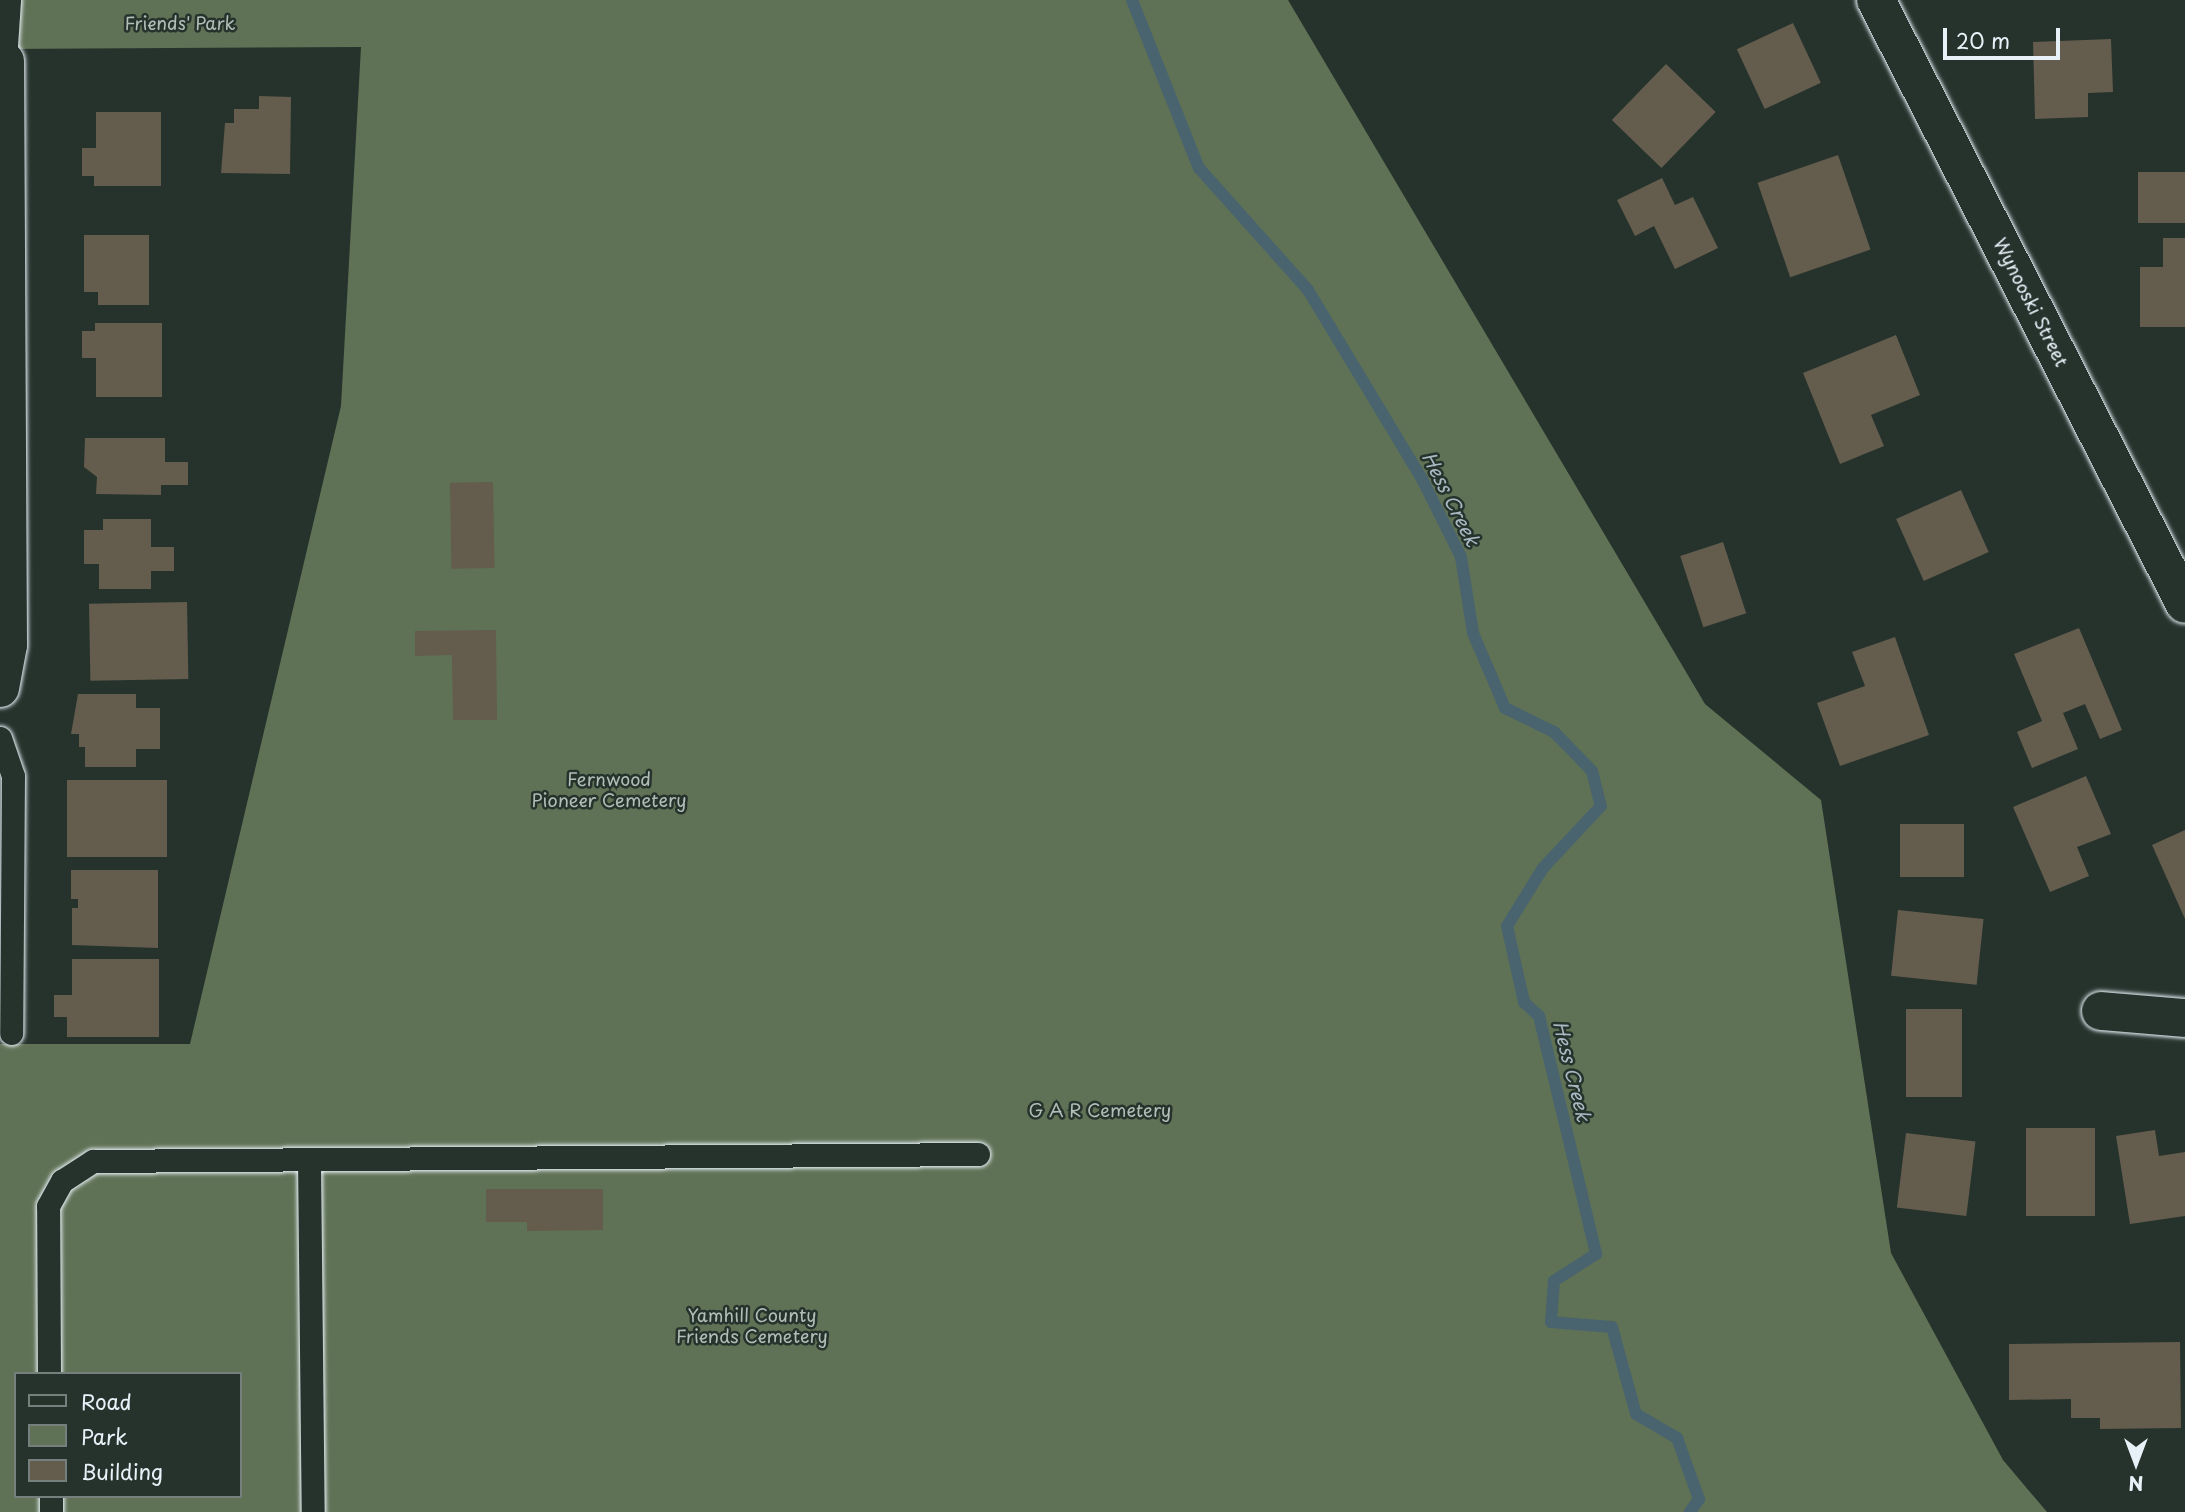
<!DOCTYPE html>
<style>
body{margin:0}
#map{position:relative;width:2185px;height:1512px;overflow:hidden;background:#26332d;font-family:"Playpen Sans",sans-serif}
div>[style]{position:absolute}
.green>*{inset:0;background:#5f7255}
.stream>*{height:12px;margin:-6px;padding:0 6px;transform-origin:6px;border-radius:6px;background:#4a646f}
.building>*{inset:0;background:#645c4d;transform-origin:0 0}
.roads{filter:drop-shadow(0 0 2px #e8f1f8) drop-shadow(0 0 2px #e8f1f8)}
.service>*{height:23px;margin:-11.5px;padding:0 11.5px;transform-origin:11.5px;border-radius:11.5px;background:#26332d}
.minor>*{height:38px;margin:-19px;padding:0 19px;transform-origin:19px;border-radius:19px;background:#26332d}
.secondary>*{height:38px;margin:-19px;padding:0 19px;transform-origin:19px;border-radius:19px;background:#26332d}
span{translate:-50% -50%;white-space:nowrap;text-align:center;line-height:1.15;-webkit-text-stroke:5px #26332d;paint-order:stroke}
.park-label{font-size:18px;color:#b1beb7}
.street-label{font-size:18px;color:#e8f1f8}
.water-label{font-size:19px;color:#a9b9c1;font-style:italic}
.legend{position:absolute;left:14px;top:1372px;width:228px;height:126px;box-sizing:border-box;background:#26332d;border:2px solid #747f7e;margin:0;padding:9px 12px;list-style:none;font-size:21px;color:#e8f1f8}
.legend li{display:flex;align-items:center;gap:14px;height:35px}
.legend b{width:35px;border:2px solid #747f7e}
.north{position:absolute;left:2101px;top:1428px;width:70px;height:70px;-webkit-text-stroke:5px #26332d;paint-order:stroke;rotate:180deg;font-size:19px;font-weight:700;line-height:28px;text-align:center;color:#e8f1f8}
.north::after{content:'';display:block;margin:auto;width:24px;height:32px;background:#e8f1f8;clip-path:polygon(50% 0,100% 100%,50% 72%,0 100%)}
.scale{position:absolute;left:1943px;top:28px;width:117px;height:32px;box-sizing:border-box;border:4px solid #e8f1f8;border-top:0;padding-left:9px;font-size:21px;line-height:24px;white-space:nowrap;color:#e8f1f8;-webkit-text-stroke:5px #26332d;paint-order:stroke}
</style>
<div id="map">
<div class="green">
<div style="clip-path:polygon(evenodd,0 0,1288px 0,1705px 704px,1821px 800px,1891px 1253px,2003px 1460px,2047px 1512px,0 1512px,0 1044px,190px 1044px,341px 406px,361px 47px,0 49px,0 0,16px 1374px,240px 1374px,240px 1496px,16px 1496px,16px 1374px)"></div>
</div>
<div class="stream">
<div style="left:1132px;top:0;width:181px;rotate:68.3deg"></div>
<div style="left:1199px;top:168px;width:164px;rotate:48.2deg"></div>
<div style="left:1308px;top:290px;width:221px;rotate:58.9deg"></div>
<div style="left:1422px;top:479px;width:87px;rotate:63.4deg"></div>
<div style="left:1461px;top:557px;width:77px;rotate:81deg"></div>
<div style="left:1473px;top:633px;width:82px;rotate:66.9deg"></div>
<div style="left:1505px;top:708px;width:55px;rotate:26.1deg"></div>
<div style="left:1554px;top:732px;width:54px;rotate:45.7deg"></div>
<div style="left:1592px;top:771px;width:36px;rotate:76deg"></div>
<div style="left:1601px;top:806px;width:85px;rotate:133.1deg"></div>
<div style="left:1543px;top:868px;width:68px;rotate:121.8deg"></div>
<div style="left:1507px;top:926px;width:78px;rotate:77.4deg"></div>
<div style="left:1524px;top:1002px;width:21px;rotate:43deg"></div>
<div style="left:1539px;top:1016px;width:245px;rotate:76.5deg"></div>
<div style="left:1596px;top:1254px;width:50px;rotate:147.3deg"></div>
<div style="left:1554px;top:1281px;width:41px;rotate:94.2deg"></div>
<div style="left:1551px;top:1322px;width:61px;rotate:4.7deg"></div>
<div style="left:1612px;top:1327px;width:90px;rotate:74.6deg"></div>
<div style="left:1636px;top:1414px;width:48px;rotate:30.3deg"></div>
<div style="left:1677px;top:1438px;width:65px;rotate:70.2deg"></div>
<div style="left:1699px;top:1499px;width:16px;rotate:125deg"></div>
</div>
<div class="building">
<div style="left:1793px;top:23px;width:66px;height:62px;rotate:65deg"></div>
<div style="clip-path:polygon(2111px 39px,2113px 92px,2088px 93px,2088px 117px,2035px 119px,2033px 42px)"></div>
<div style="left:1666px;top:64px;width:69px;height:78px;rotate:44deg"></div>
<div style="clip-path:polygon(259px 96px,291px 97px,290px 174px,221px 173px,225px 123px,234px 123px,234px 109px,259px 109px)"></div>
<div style="clip-path:polygon(96px 112px,161px 112px,161px 186px,94px 186px,94px 176px,82px 176px,82px 148px,96px 148px)"></div>
<div style="left:1838px;top:155px;width:100px;height:85px;rotate:71deg"></div>
<div style="left:2138px;top:172px;width:47px;height:51px"></div>
<div style="clip-path:polygon(1662px 178px,1675px 205px,1693px 197px,1718px 248px,1675px 269px,1654px 226px,1635px 236px,1617px 200px)"></div>
<div style="clip-path:polygon(84px 235px,149px 235px,149px 305px,98px 305px,98px 292px,84px 292px)"></div>
<div style="clip-path:polygon(2163px 238px,2185px 238px,2185px 327px,2140px 327px,2140px 267px,2163px 267px)"></div>
<div style="clip-path:polygon(95px 323px,162px 323px,162px 397px,96px 397px,96px 358px,82px 358px,82px 331px,95px 331px)"></div>
<div style="clip-path:polygon(1896px 335px,1920px 395px,1871px 415px,1884px 446px,1840px 464px,1803px 373px)"></div>
<div style="clip-path:polygon(85px 438px,165px 438px,165px 462px,188px 462px,188px 485px,161px 485px,161px 495px,96px 494px,97px 477px,84px 467px)"></div>
<div style="left:493px;top:482px;width:86px;height:43px;rotate:89deg"></div>
<div style="left:1961px;top:490px;width:68px;height:71px;rotate:66deg"></div>
<div style="clip-path:polygon(103px 519px,151px 519px,151px 547px,174px 547px,174px 571px,151px 571px,151px 589px,99px 589px,99px 564px,84px 564px,84px 530px,103px 530px)"></div>
<div style="left:1723px;top:542px;width:75px;height:45px;rotate:72deg"></div>
<div style="left:187px;top:602px;width:77px;height:98px;rotate:89deg"></div>
<div style="clip-path:polygon(2079px 628px,2122px 730px,2100px 739px,2085px 704px,2063px 713px,2078px 749px,2032px 768px,2017px 732px,2042px 721px,2014px 654px)"></div>
<div style="clip-path:polygon(496px 630px,497px 720px,453px 720px,452px 655px,415px 656px,415px 631px)"></div>
<div style="clip-path:polygon(1895px 637px,1929px 735px,1840px 766px,1817px 703px,1865px 686px,1852px 652px)"></div>
<div style="clip-path:polygon(78px 694px,136px 694px,136px 708px,160px 708px,160px 749px,136px 749px,136px 767px,85px 767px,85px 747px,79px 747px,79px 734px,71px 734px)"></div>
<div style="clip-path:polygon(2086px 776px,2111px 834px,2077px 847px,2089px 876px,2050px 892px,2013px 807px)"></div>
<div style="left:167px;top:780px;width:77px;height:100px;rotate:90deg"></div>
<div style="left:1900px;top:824px;width:64px;height:53px"></div>
<div style="clip-path:polygon(2185px 830px,2185px 919px,2152px 845px)"></div>
<div style="clip-path:polygon(71px 870px,158px 870px,158px 948px,72px 945px,72px 908px,78px 908px,78px 899px,71px 899px)"></div>
<div style="left:1898px;top:910px;width:86px;height:66px;rotate:6deg"></div>
<div style="clip-path:polygon(72px 959px,159px 959px,159px 1037px,67px 1037px,67px 1017px,54px 1017px,54px 995px,72px 995px)"></div>
<div style="left:1906px;top:1009px;width:56px;height:88px"></div>
<div style="left:2026px;top:1128px;width:69px;height:88px"></div>
<div style="clip-path:polygon(2155px 1130px,2159px 1156px,2185px 1152px,2185px 1216px,2130px 1224px,2116px 1136px)"></div>
<div style="left:1906px;top:1133px;width:70px;height:75px;rotate:7deg"></div>
<div style="clip-path:polygon(486px 1189px,603px 1189px,603px 1230px,527px 1231px,527px 1222px,486px 1222px)"></div>
<div style="clip-path:polygon(2180px 1342px,2181px 1428px,2100px 1429px,2100px 1418px,2071px 1418px,2071px 1399px,2009px 1400px,2009px 1344px)"></div>
</div>
<div class="roads">
<div class="service">
<div style="left:5px;top:61px;width:61px;rotate:-86.2deg"></div>
<div style="left:0;top:738px;width:40px;rotate:71.1deg"></div>
<div style="left:13px;top:776px;width:257px;rotate:90.4deg"></div>
<div style="left:309px;top:1159px;width:353px;rotate:89.4deg"></div>
<div style="left:49px;top:1374px;width:168px;rotate:-90.3deg"></div>
<div style="left:48px;top:1206px;width:29px;rotate:-61deg"></div>
<div style="left:62px;top:1181px;width:37px;rotate:-33deg"></div>
<div style="left:93px;top:1161px;width:885px;rotate:-0.45deg"></div>
<div style="left:51px;top:1496px;width:16px;rotate:90deg"></div>
</div>
<div class="minor">
<div style="left:0;top:688px;width:44px;rotate:-79.5deg"></div>
<div style="left:8px;top:645px;width:584px;rotate:-90.29deg"></div>
<div style="left:2101px;top:1011px;width:84px;rotate:4.8deg"></div>
</div>
<div class="secondary">
<div style="left:1876px;top:0;width:678px;rotate:62.91deg"></div>
</div>
</div>
<div class="park-label">
<span style="left:180px;top:23px">Friends' Park</span>
<span style="left:609px;top:790px">Fernwood<br>Pioneer Cemetery</span>
<span style="left:1100px;top:1110px">G A R Cemetery</span>
<span style="left:752px;top:1326px">Yamhill County<br>Friends Cemetery</span>
</div>
<div class="street-label">
<span style="left:2031px;top:302px;rotate:63deg">Wynooski Street</span>
</div>
<div class="water-label">
<span style="left:1451px;top:499px;rotate:63deg">Hess Creek</span>
<span style="left:1572px;top:1071px;rotate:76deg">Hess Creek</span>
</div>
<ul class="legend">
<li><b style="height:9px;background:#26332d"></b>Road</li>
<li><b style="height:19px;background:#5f7255"></b>Park</li>
<li><b style="height:19px;background:#645c4d"></b>Building</li>
</ul>
<div class="north">N</div>
<div class="scale">20 m</div>
</div>
